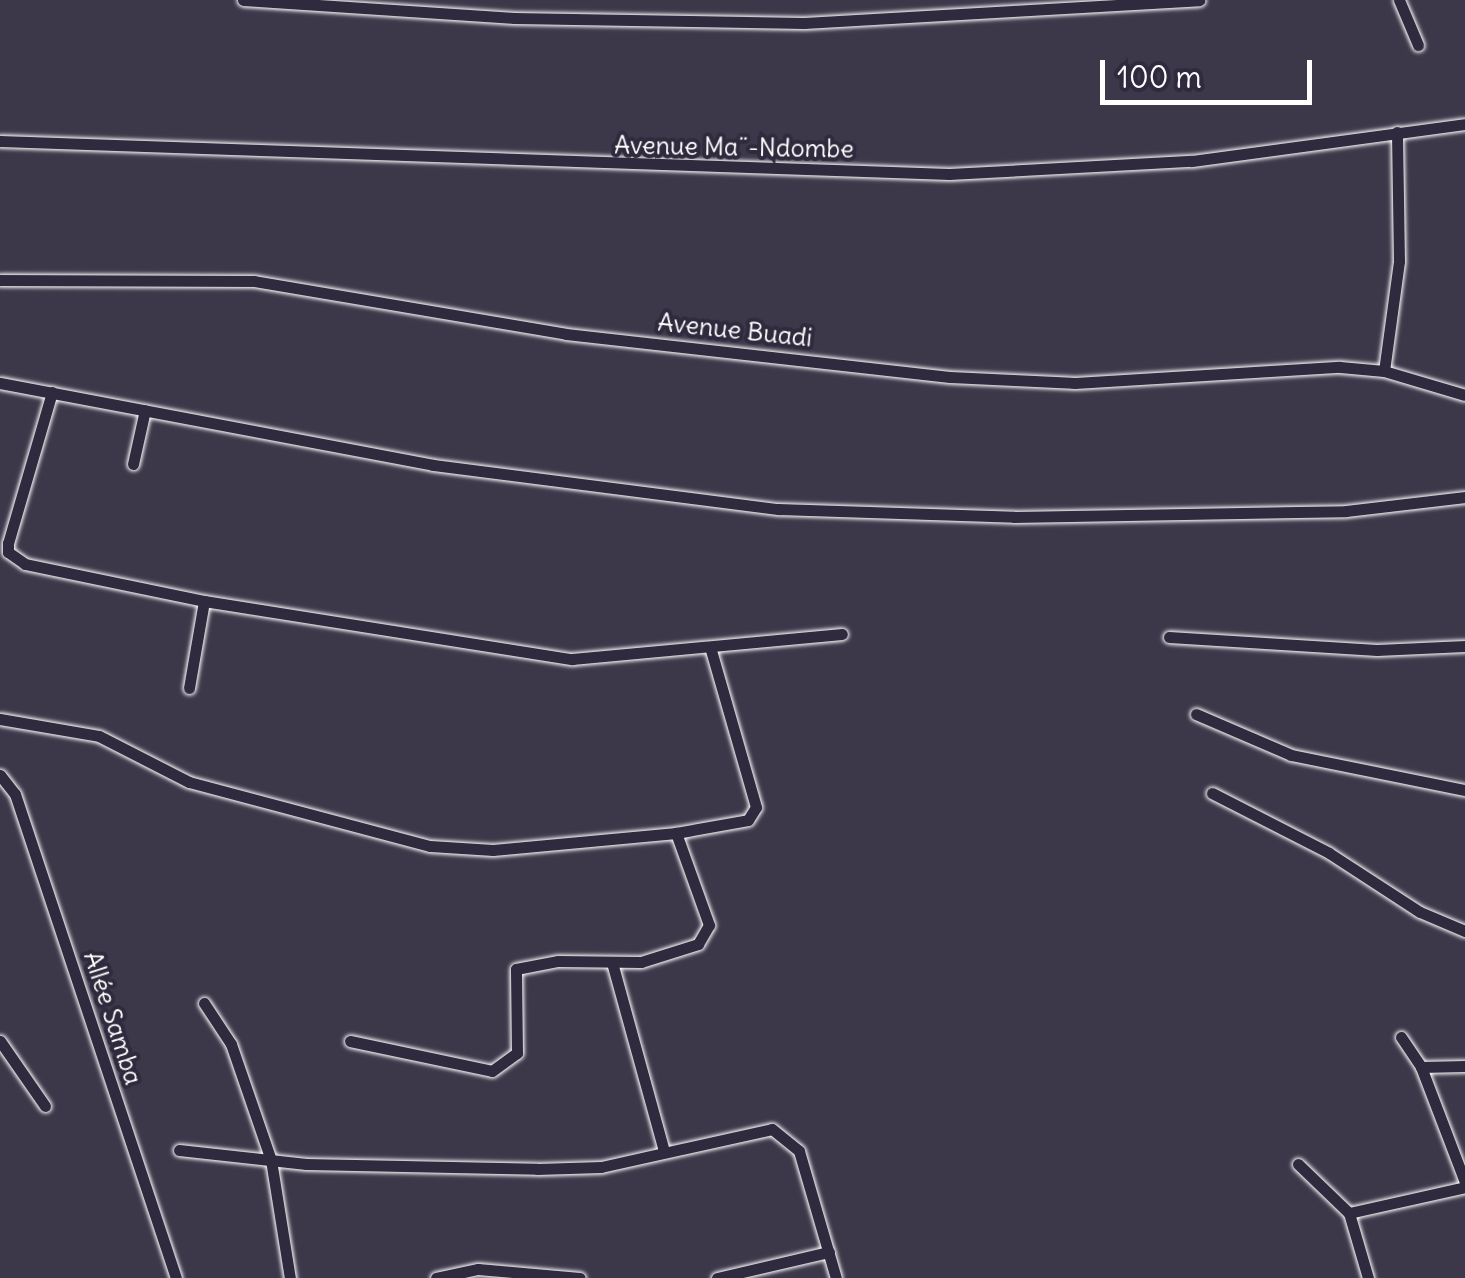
<!DOCTYPE html>
<meta charset="utf-8">
<style>
body{margin:0}
#map{position:relative;width:1465px;height:1278px;overflow:hidden;background:#3c3749;font-family:Delius,sans-serif}
div>[style]{position:absolute}
.roads{filter:drop-shadow(0 0 2px #fff) drop-shadow(0 0 2px #fff)}
.minor>*{height:11px;margin:-5.5px;padding:0 5.5px;transform-origin:5.5px;border-radius:5.5px;background:#2f2a3d}
span{translate:-50% -50%;white-space:nowrap;text-align:center;line-height:1.15;-webkit-text-stroke:8px #2f2a3d;paint-order:stroke}
.street-label{font-size:25px;color:#fff}
.scale{position:absolute;left:1100px;top:60px;width:212px;height:45px;box-sizing:border-box;border:5px solid #fff;border-top:0;padding-left:12px;font-size:30px;line-height:35px;white-space:nowrap;color:#fff;-webkit-text-stroke:8px #2f2a3d;paint-order:stroke}
</style>
<div id="map">
<div class="roads">
<div class="minor">
<div style="left:243px;top:0;width:272px;rotate:3.8deg"></div>
<div style="left:514px;top:18px;width:290px;rotate:1deg"></div>
<div style="left:804px;top:23px;width:396px;rotate:-3.3deg"></div>
<div style="left:1399px;top:0;width:49px;rotate:67.1deg"></div>
<div style="left:0;top:141px;width:950px;rotate:1.99deg"></div>
<div style="left:949px;top:174px;width:243px;rotate:-3.1deg"></div>
<div style="left:1192px;top:161px;width:275px;rotate:-7.7deg"></div>
<div style="left:0;top:280px;width:254px;rotate:0.2deg"></div>
<div style="left:254px;top:281px;width:316px;rotate:9.6deg"></div>
<div style="left:566px;top:334px;width:386px;rotate:6.4deg"></div>
<div style="left:950px;top:377px;width:125px;rotate:2.7deg"></div>
<div style="left:1075px;top:383px;width:265px;rotate:-3.5deg"></div>
<div style="left:1340px;top:367px;width:44px;rotate:5.2deg"></div>
<div style="left:1384px;top:371px;width:84px;rotate:16.5deg"></div>
<div style="left:1384px;top:371px;width:111px;rotate:-82.2deg"></div>
<div style="left:1399px;top:261px;width:129px;rotate:-90.9deg"></div>
<div style="left:0;top:383px;width:441px;rotate:10.7deg"></div>
<div style="left:433px;top:465px;width:348px;rotate:7.3deg"></div>
<div style="left:778px;top:509px;width:236px;rotate:1.9deg"></div>
<div style="left:1014px;top:517px;width:332px;rotate:-1deg"></div>
<div style="left:1346px;top:511px;width:120px;rotate:-6.7deg"></div>
<div style="left:52px;top:392px;width:157px;rotate:106.2deg"></div>
<div style="left:8px;top:543px;width:9px;rotate:90deg"></div>
<div style="left:8px;top:552px;width:21px;rotate:35deg"></div>
<div style="left:25px;top:564px;width:183px;rotate:11.7deg"></div>
<div style="left:204px;top:601px;width:373px;rotate:9deg"></div>
<div style="left:572px;top:659px;width:271px;rotate:-5.3deg"></div>
<div style="left:133px;top:464px;width:55px;rotate:-77.5deg"></div>
<div style="left:1169px;top:637px;width:208px;rotate:3.6deg"></div>
<div style="left:1377px;top:650px;width:88px;rotate:-2.6deg"></div>
<div style="left:189px;top:688px;width:88px;rotate:-80.2deg"></div>
<div style="left:1196px;top:714px;width:103px;rotate:23.3deg"></div>
<div style="left:1291px;top:755px;width:177px;rotate:11.4deg"></div>
<div style="left:0;top:719px;width:100px;rotate:9.7deg"></div>
<div style="left:99px;top:736px;width:101px;rotate:27.1deg"></div>
<div style="left:189px;top:782px;width:249px;rotate:14.9deg"></div>
<div style="left:430px;top:846px;width:63px;rotate:3.6deg"></div>
<div style="left:493px;top:850px;width:184px;rotate:-5.3deg"></div>
<div style="left:676px;top:833px;width:73px;rotate:-10.2deg"></div>
<div style="left:748px;top:820px;width:15px;rotate:-58deg"></div>
<div style="left:756px;top:807px;width:166px;rotate:-106deg"></div>
<div style="left:0;top:775px;width:24px;rotate:52deg"></div>
<div style="left:15px;top:794px;width:510px;rotate:71.6deg"></div>
<div style="left:1212px;top:793px;width:131px;rotate:27.1deg"></div>
<div style="left:1329px;top:853px;width:108px;rotate:33deg"></div>
<div style="left:1420px;top:912px;width:49px;rotate:22.9deg"></div>
<div style="left:613px;top:966px;width:192px;rotate:74.6deg"></div>
<div style="left:204px;top:1003px;width:49px;rotate:56.6deg"></div>
<div style="left:231px;top:1044px;width:123px;rotate:71deg"></div>
<div style="left:271px;top:1160px;width:120px;rotate:80.9deg"></div>
<div style="left:1401px;top:1037px;width:36px;rotate:56deg"></div>
<div style="left:1421px;top:1067px;width:123px;rotate:69.1deg"></div>
<div style="left:0;top:1041px;width:79px;rotate:55.3deg"></div>
<div style="left:350px;top:1041px;width:145px;rotate:11.9deg"></div>
<div style="left:492px;top:1071px;width:31px;rotate:-36deg"></div>
<div style="left:517px;top:1053px;width:84px;rotate:-90.7deg"></div>
<div style="left:516px;top:969px;width:43px;rotate:-10.8deg"></div>
<div style="left:558px;top:961px;width:83px;rotate:0.7deg"></div>
<div style="left:641px;top:962px;width:60px;rotate:-17.5deg"></div>
<div style="left:698px;top:944px;width:22px;rotate:-60deg"></div>
<div style="left:709px;top:925px;width:98px;rotate:-109.7deg"></div>
<div style="left:1421px;top:1067px;width:44px;rotate:-1.3deg"></div>
<div style="left:179px;top:1150px;width:128px;rotate:6.3deg"></div>
<div style="left:306px;top:1164px;width:231px;rotate:1.2deg"></div>
<div style="left:537px;top:1169px;width:64px;rotate:-1.8deg"></div>
<div style="left:601px;top:1167px;width:175px;rotate:-12.5deg"></div>
<div style="left:772px;top:1129px;width:35px;rotate:39deg"></div>
<div style="left:799px;top:1151px;width:132px;rotate:73.8deg"></div>
<div style="left:1298px;top:1164px;width:71px;rotate:43.9deg"></div>
<div style="left:1349px;top:1213px;width:68px;rotate:73.7deg"></div>
<div style="left:1349px;top:1213px;width:119px;rotate:-12.6deg"></div>
<div style="left:436px;top:1278px;width:43px;rotate:-12.1deg"></div>
<div style="left:478px;top:1269px;width:102px;rotate:5deg"></div>
<div style="left:717px;top:1278px;width:115px;rotate:-13.1deg"></div>
</div>
</div>
<div class="street-label">
<span style="left:734px;top:147px;rotate:1deg">Avenue Ma¨-Ndombe</span>
<span style="left:735px;top:330px;rotate:6deg">Avenue Buadi</span>
<span style="left:113px;top:1018px;rotate:72deg">Allée Samba</span>
</div>
<div class="scale">100 m</div>
</div>
